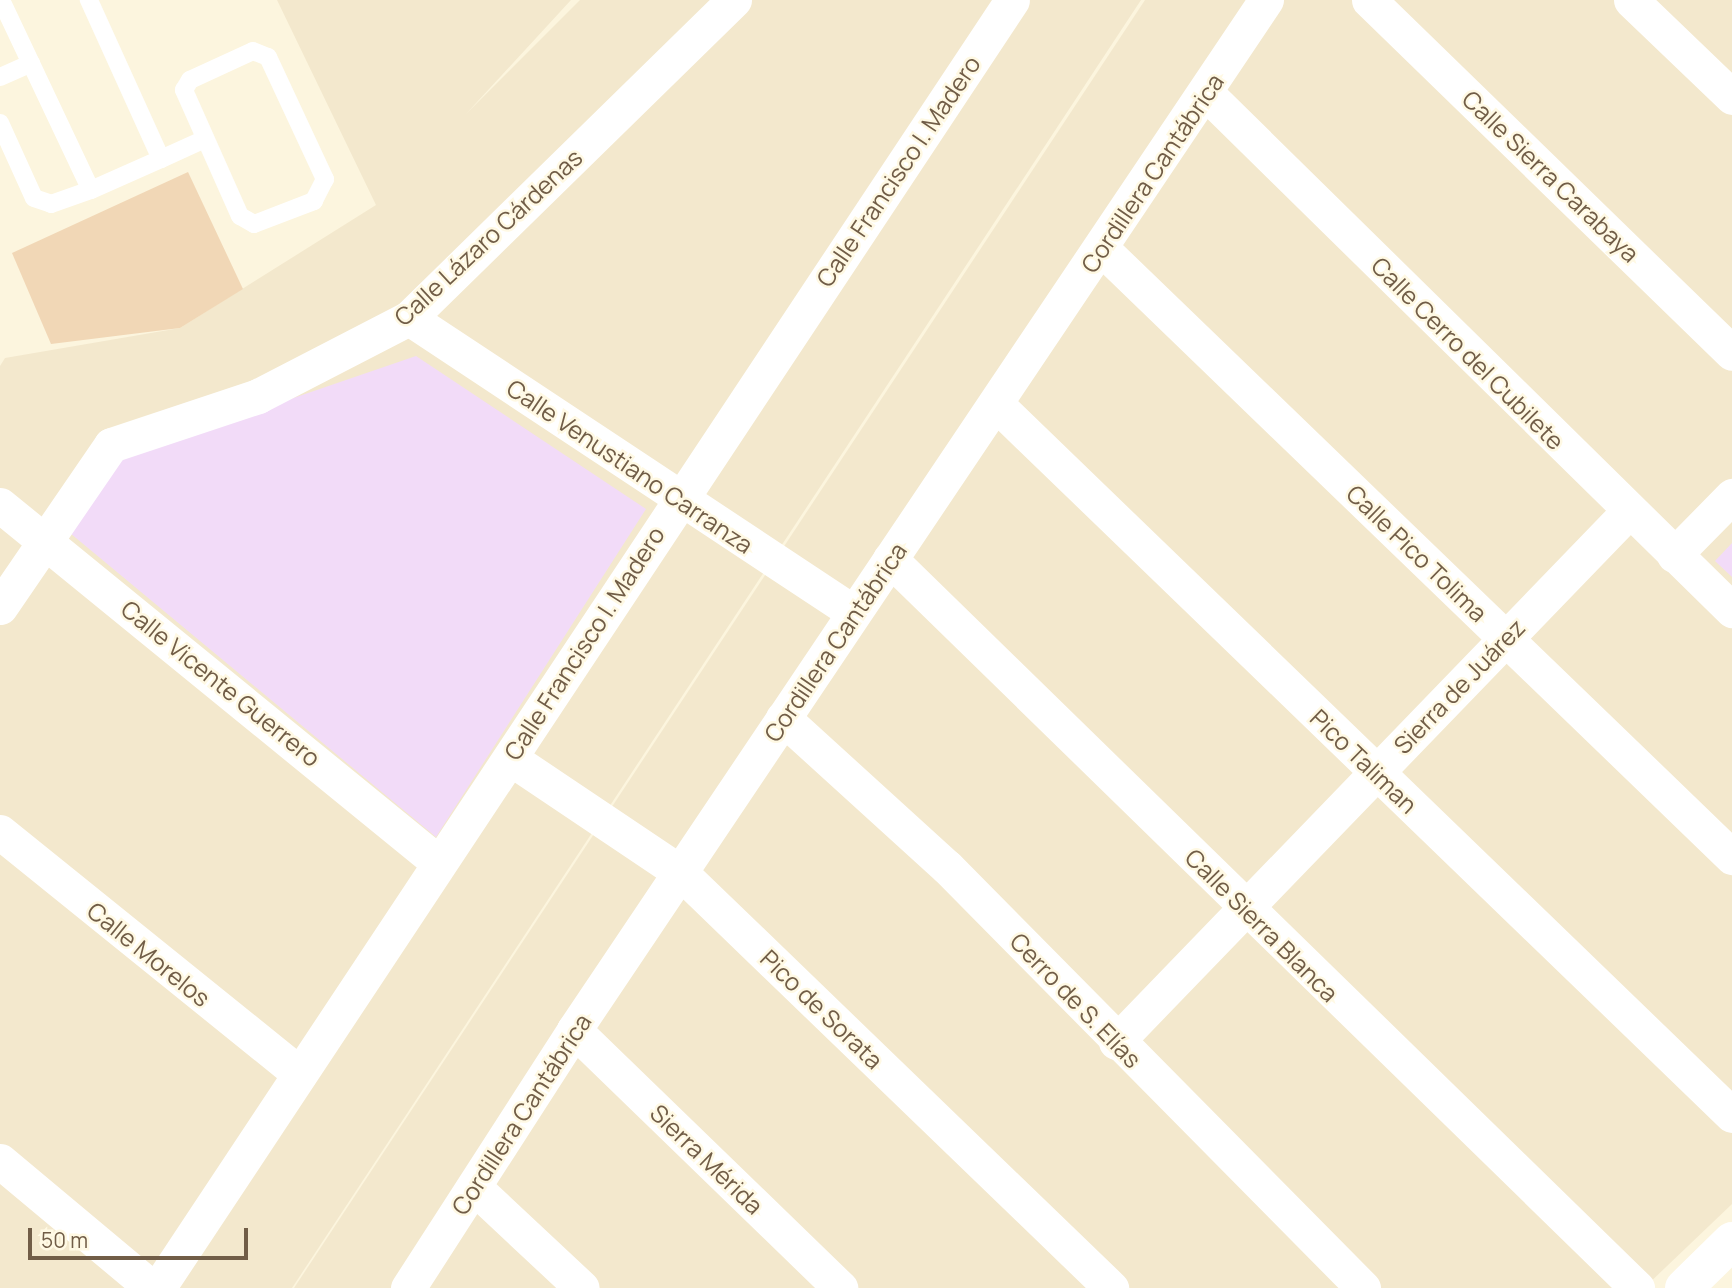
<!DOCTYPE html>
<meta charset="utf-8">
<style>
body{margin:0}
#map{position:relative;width:1732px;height:1288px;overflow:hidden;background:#fcf5de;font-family:Manrope,sans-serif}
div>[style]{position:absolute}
.residential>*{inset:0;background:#f3e8cd}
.education>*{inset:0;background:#f2dbf8}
.building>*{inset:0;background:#f1d7b6}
.service>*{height:18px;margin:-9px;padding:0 9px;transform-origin:9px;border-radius:9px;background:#fff}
.minor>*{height:35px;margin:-17.5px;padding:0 17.5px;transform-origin:17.5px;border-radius:17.5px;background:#fff}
.tertiary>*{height:38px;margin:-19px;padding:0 19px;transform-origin:19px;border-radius:19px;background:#fff}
span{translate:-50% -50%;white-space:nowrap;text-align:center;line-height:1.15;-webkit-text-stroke:5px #fff9e4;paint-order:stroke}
.street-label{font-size:24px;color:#715d47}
.scale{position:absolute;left:28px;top:1228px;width:220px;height:32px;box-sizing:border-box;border:4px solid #715d47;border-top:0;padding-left:9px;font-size:21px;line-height:24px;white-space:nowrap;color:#715d47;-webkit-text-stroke:5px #fff9e4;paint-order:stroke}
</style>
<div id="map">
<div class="residential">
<div style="clip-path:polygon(277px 0,571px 0,466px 114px,580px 0,1141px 0,292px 1288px,0 1288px,0 366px,5px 358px,180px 328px,376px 205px)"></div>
<div style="clip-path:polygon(1145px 0,1732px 0,1732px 1204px,1644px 1288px,294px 1288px)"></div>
</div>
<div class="education">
<div style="clip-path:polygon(416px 356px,646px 509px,436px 837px,70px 533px,104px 463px)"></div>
<div style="clip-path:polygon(1732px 543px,1732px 577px,1715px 561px)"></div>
</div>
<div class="building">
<div style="clip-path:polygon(188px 172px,243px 289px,180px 328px,51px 344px,12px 253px)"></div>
</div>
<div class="service">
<div style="left:1px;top:0;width:210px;rotate:64.7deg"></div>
<div style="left:91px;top:190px;width:77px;rotate:-23.9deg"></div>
<div style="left:161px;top:159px;width:175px;rotate:-114.4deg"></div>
<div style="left:253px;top:51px;width:16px;rotate:22deg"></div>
<div style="left:268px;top:57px;width:135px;rotate:65deg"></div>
<div style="left:325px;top:179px;width:25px;rotate:117deg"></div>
<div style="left:314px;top:201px;width:64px;rotate:159deg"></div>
<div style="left:254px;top:224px;width:16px;rotate:-150deg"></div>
<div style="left:240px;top:216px;width:138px;rotate:-114deg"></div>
<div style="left:184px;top:90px;width:12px;rotate:-59deg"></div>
<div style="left:190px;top:80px;width:69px;rotate:-24.7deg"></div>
<div style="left:0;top:77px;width:34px;rotate:-24deg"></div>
<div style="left:0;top:123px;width:82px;rotate:65.6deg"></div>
<div style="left:34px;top:198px;width:18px;rotate:19deg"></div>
<div style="left:51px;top:204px;width:42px;rotate:-19.3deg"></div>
<div style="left:161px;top:159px;width:48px;rotate:-24.4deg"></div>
</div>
<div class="minor">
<div style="left:1369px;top:0;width:506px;rotate:44.2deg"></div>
<div style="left:1631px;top:0;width:140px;rotate:43.8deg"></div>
<div style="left:1206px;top:93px;width:738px;rotate:44.51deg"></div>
<div style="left:1102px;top:249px;width:876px;rotate:43.98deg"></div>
<div style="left:409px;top:318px;width:533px;rotate:33.51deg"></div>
<div style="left:997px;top:405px;width:1022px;rotate:44.01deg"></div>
<div style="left:0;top:505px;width:566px;rotate:39.2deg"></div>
<div style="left:1674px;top:555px;width:83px;rotate:-45.5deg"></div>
<div style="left:890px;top:559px;width:1044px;rotate:44.3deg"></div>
<div style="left:0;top:607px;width:196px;rotate:-55.6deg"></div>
<div style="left:111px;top:445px;width:155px;rotate:-18.4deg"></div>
<div style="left:258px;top:396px;width:170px;rotate:-27.3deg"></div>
<div style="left:409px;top:318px;width:455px;rotate:-44.4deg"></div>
<div style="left:783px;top:718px;width:222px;rotate:42.3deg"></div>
<div style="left:947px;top:867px;width:592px;rotate:45.34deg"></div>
<div style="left:510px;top:758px;width:206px;rotate:33.9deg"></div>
<div style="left:681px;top:873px;width:598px;rotate:43.98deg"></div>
<div style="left:0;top:832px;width:385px;rotate:38.9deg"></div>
<div style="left:574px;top:1030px;width:371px;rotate:44.1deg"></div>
<div style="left:1116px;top:1042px;width:737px;rotate:-45.99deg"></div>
<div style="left:0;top:1161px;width:198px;rotate:39.9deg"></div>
<div style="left:475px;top:1188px;width:146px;rotate:43.1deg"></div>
<div style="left:158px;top:1288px;width:1545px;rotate:-56.45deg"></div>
<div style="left:408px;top:1288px;width:307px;rotate:-57.2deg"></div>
<div style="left:574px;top:1030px;width:1241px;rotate:-56.11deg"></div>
</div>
<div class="tertiary">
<div style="left:1684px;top:1288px;width:67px;rotate:-44.4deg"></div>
</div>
<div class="street-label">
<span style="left:898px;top:171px;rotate:-56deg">Calle Francisco I. Madero</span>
<span style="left:1152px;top:173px;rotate:-56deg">Cordillera Cantábrica</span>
<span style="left:1551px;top:176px;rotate:44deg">Calle Sierra Carabaya</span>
<span style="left:488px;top:237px;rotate:-43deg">Calle Lázaro Cárdenas</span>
<span style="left:1468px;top:353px;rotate:45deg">Calle Cerro del Cubilete</span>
<span style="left:630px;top:466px;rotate:34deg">Calle Venustiano Carranza</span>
<span style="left:1417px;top:553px;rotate:44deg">Calle Pico Tolima</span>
<span style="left:835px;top:642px;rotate:-56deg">Cordillera Cantábrica</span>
<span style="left:584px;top:643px;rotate:-57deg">Calle Francisco I. Madero</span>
<span style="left:221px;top:683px;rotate:39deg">Calle Vicente Guerrero</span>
<span style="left:1459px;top:686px;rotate:-46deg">Sierra de Juárez</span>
<span style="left:1364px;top:761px;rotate:44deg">Pico Taliman</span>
<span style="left:1262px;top:925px;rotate:45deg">Calle Sierra Blanca</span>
<span style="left:149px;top:954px;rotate:39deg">Calle Morelos</span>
<span style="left:1076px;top:1000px;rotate:46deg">Cerro de S. Elías</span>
<span style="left:822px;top:1009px;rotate:44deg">Pico de Sorata</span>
<span style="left:521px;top:1114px;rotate:-57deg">Cordillera Cantábrica</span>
<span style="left:707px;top:1159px;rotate:44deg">Sierra Mérida</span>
</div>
<div class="scale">50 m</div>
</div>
